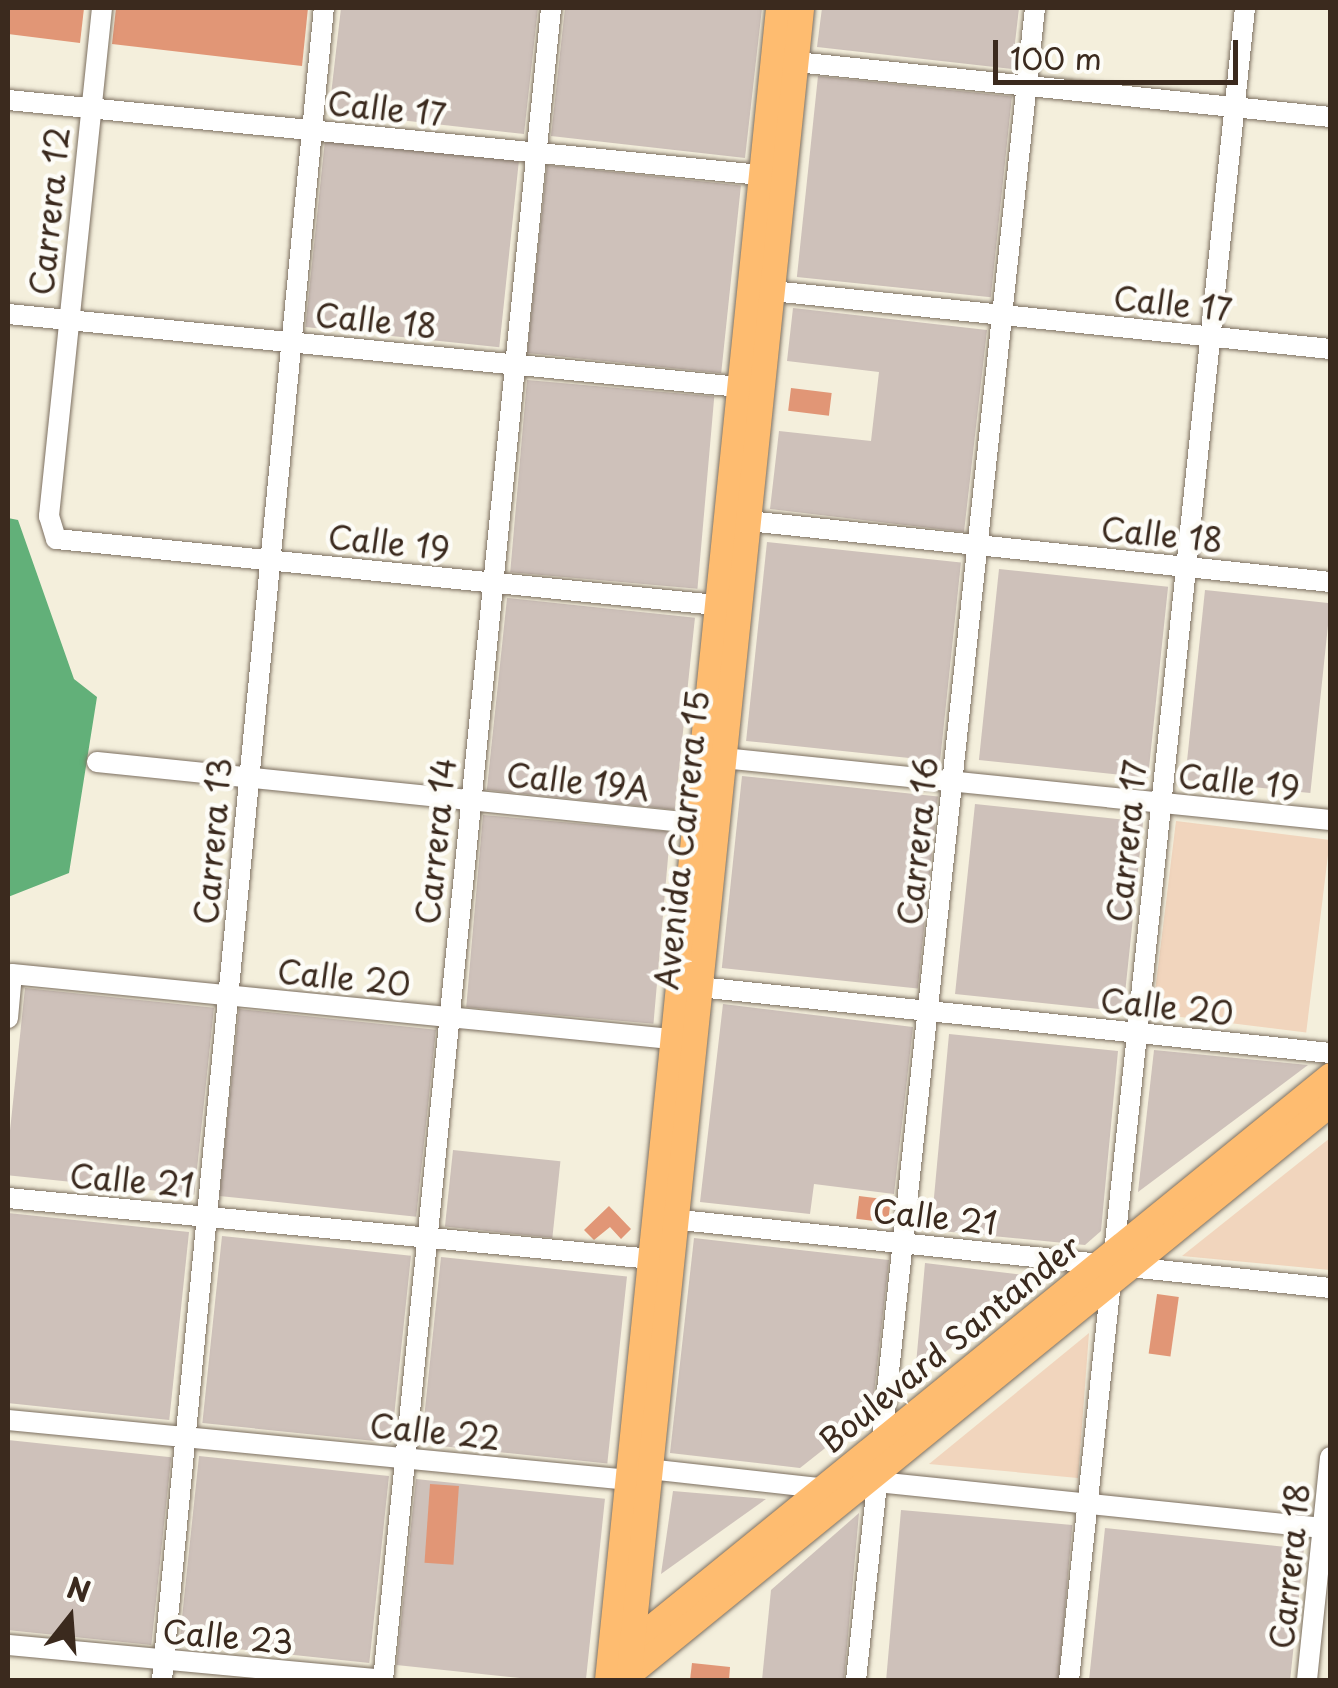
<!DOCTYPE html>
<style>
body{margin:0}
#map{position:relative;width:1338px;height:1688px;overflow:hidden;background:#f4efdc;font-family:"Playpen Sans",sans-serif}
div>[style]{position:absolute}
.built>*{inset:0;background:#f1d5bd;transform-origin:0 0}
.industrial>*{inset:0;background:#cec1ba;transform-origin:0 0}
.forest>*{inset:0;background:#62b079}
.building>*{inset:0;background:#e19676;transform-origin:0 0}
.roads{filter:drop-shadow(0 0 2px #7c6f60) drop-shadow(0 0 2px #7c6f60)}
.minor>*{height:20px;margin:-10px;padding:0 10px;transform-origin:10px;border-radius:10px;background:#fff}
.major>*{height:25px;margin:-12.5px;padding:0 12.5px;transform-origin:12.5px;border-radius:12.5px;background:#febc70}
span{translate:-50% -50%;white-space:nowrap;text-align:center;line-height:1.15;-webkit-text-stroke:9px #fdfcf7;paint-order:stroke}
.street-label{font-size:32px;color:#3b2a1e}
.frame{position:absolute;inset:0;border:10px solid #3b2a1e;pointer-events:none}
.north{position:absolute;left:20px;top:1568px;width:100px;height:100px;-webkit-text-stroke:8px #fdfcf7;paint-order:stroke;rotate:17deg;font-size:28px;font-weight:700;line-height:40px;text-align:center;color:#3b2a1e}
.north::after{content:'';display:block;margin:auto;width:35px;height:45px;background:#3b2a1e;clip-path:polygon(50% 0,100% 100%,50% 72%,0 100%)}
.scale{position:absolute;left:993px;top:40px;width:245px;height:45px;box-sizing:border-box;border:5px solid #3b2a1e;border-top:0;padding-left:12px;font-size:30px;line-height:35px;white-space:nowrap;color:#3b2a1e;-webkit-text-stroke:8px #fdfcf7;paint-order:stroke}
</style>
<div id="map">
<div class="built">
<div style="left:1176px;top:821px;width:155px;height:194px;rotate:7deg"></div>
<div style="clip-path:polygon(1330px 1138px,1330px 1270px,1182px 1256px)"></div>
<div style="clip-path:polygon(1089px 1333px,1078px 1478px,929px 1464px)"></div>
</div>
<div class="industrial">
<div style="clip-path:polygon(341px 8px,538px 8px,524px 134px,329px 112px)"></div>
<div style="clip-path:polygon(565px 8px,762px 8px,745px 158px,551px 136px)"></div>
<div style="clip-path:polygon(822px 8px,1019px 8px,1012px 69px,817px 47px)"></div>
<div style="left:818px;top:76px;width:195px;height:202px;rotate:6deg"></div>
<div style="left:325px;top:140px;width:195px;height:188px;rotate:6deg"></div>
<div style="left:547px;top:165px;width:195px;height:189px;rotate:6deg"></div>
<div style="clip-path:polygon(793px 308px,987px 330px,964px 532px,770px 509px,779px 431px,871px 441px,879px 372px,787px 361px)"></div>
<div style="left:527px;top:380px;width:188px;height:193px;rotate:5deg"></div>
<div style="left:767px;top:542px;width:195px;height:200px;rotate:6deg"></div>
<div style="left:999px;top:569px;width:170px;height:192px;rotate:6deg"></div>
<div style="left:1205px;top:590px;width:126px;height:191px;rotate:6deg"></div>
<div style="left:507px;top:598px;width:189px;height:193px;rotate:6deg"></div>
<div style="left:742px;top:776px;width:197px;height:193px;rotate:6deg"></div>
<div style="left:975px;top:804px;width:169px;height:191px;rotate:6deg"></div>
<div style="left:483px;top:815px;width:188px;height:193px;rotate:5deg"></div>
<div style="left:25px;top:988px;width:190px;height:188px;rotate:6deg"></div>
<div style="clip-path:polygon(723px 1004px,913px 1027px,894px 1194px,814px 1184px,810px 1214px,700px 1202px)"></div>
<div style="left:239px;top:1009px;width:198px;height:188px;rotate:6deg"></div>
<div style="clip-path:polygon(949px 1034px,1118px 1051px,1101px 1231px,1085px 1245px,931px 1230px)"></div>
<div style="clip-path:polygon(1154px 1050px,1308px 1065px,1138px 1192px)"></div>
<div style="left:453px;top:1150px;width:108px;height:77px;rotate:6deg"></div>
<div style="left:8px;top:1213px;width:182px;height:189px;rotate:6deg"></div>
<div style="left:222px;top:1236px;width:190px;height:188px;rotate:6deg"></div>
<div style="clip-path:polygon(694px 1238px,889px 1260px,872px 1411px,800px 1468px,670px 1453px)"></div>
<div style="left:441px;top:1257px;width:187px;height:188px;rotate:6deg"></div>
<div style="clip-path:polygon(925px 1263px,1040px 1277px,915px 1376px)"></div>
<div style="left:8px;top:1440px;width:164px;height:189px;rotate:6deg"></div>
<div style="left:199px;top:1456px;width:191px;height:188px;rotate:6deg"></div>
<div style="left:416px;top:1479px;width:190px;height:187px;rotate:6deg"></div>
<div style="clip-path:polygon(673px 1491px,766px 1499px,661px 1574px)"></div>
<div style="left:901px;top:1510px;width:172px;height:171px;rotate:5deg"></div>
<div style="clip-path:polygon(859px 1513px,844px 1680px,762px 1680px,771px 1590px)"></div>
<div style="left:1105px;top:1528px;width:200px;height:153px;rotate:6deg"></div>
</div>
<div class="forest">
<div style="clip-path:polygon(8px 518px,18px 520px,74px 679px,97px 697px,69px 873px,8px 897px)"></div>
</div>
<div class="building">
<div style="clip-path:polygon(8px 8px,84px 8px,80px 43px,8px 34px)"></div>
<div style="clip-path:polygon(116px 8px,308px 8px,302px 66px,112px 44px)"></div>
<div style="left:791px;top:388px;width:41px;height:23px;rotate:7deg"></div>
<div style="left:859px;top:1196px;width:32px;height:23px;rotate:7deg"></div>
<div style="clip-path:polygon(609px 1206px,631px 1229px,621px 1239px,610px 1227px,594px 1240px,584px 1230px)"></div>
<div style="left:1157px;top:1294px;width:22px;height:60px;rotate:8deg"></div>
<div style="left:430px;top:1484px;width:29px;height:79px;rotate:4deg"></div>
<div style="clip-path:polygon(692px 1663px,730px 1667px,729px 1680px,690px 1680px)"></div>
</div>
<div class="roads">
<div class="minor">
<div style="left:102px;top:8px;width:511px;rotate:95.96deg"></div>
<div style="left:49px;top:516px;width:24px;rotate:73deg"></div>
<div style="left:56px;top:539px;width:663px;rotate:5.71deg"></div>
<div style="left:796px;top:62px;width:537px;rotate:5.88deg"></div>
<div style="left:8px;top:100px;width:757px;rotate:5.69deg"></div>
<div style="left:772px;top:291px;width:561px;rotate:5.93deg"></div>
<div style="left:8px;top:314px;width:735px;rotate:5.7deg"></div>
<div style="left:748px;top:521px;width:585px;rotate:5.98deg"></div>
<div style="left:723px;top:758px;width:610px;rotate:5.83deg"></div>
<div style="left:97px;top:762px;width:599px;rotate:5.84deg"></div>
<div style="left:699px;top:987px;width:634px;rotate:5.97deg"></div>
<div style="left:8px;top:1018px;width:44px;rotate:-84.8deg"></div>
<div style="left:12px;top:974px;width:662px;rotate:5.63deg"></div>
<div style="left:8px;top:1198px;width:658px;rotate:5.41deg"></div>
<div style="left:661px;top:1218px;width:673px;rotate:5.97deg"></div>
<div style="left:8px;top:1420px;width:614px;rotate:5.52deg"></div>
<div style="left:619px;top:1479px;width:31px;rotate:-19deg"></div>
<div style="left:648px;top:1469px;width:182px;rotate:6.3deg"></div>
<div style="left:868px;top:1481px;width:464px;rotate:5.9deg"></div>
<div style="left:8px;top:1645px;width:377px;rotate:5.3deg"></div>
<div style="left:162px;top:1680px;width:1680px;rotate:-84.47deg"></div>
<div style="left:383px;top:1680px;width:1680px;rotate:-84.26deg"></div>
<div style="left:856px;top:1680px;width:1682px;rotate:-83.89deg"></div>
<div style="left:1069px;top:1680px;width:1681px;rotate:-83.99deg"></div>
<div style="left:1307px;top:1680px;width:224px;rotate:-84.1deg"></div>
</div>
<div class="major">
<div style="left:624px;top:1649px;width:910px;rotate:-39.11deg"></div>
<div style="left:629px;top:1674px;width:903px;rotate:-39.12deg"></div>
<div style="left:607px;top:1680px;width:1681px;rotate:-84.16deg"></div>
<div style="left:628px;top:1680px;width:1681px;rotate:-84.09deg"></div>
</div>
</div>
<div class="street-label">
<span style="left:387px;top:108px;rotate:6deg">Calle 17</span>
<span style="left:49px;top:211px;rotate:-84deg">Carrera 12</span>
<span style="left:1173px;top:303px;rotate:6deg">Calle 17</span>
<span style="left:376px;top:320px;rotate:6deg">Calle 18</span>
<span style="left:1162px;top:534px;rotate:6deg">Calle 18</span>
<span style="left:389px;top:542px;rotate:6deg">Calle 19</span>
<span style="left:578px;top:781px;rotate:6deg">Calle 19A</span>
<span style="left:1239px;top:781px;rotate:6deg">Calle 19</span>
<span style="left:681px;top:840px;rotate:-84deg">Avenida Carrera 15</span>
<span style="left:212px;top:841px;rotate:-85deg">Carrera 13</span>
<span style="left:435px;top:841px;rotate:-84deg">Carrera 14</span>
<span style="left:917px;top:841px;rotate:-84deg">Carrera 16</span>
<span style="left:1126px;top:841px;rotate:-84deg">Carrera 17</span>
<span style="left:344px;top:977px;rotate:6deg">Calle 20</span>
<span style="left:1167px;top:1006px;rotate:6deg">Calle 20</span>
<span style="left:132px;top:1180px;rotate:5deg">Calle 21</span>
<span style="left:935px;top:1216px;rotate:6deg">Calle 21</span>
<span style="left:949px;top:1343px;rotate:-39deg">Boulevard Santander</span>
<span style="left:435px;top:1431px;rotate:6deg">Calle 22</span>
<span style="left:1289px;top:1566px;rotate:-84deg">Carrera 18</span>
<span style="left:228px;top:1636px;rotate:5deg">Calle 23</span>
</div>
<div class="frame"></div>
<div class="north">N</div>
<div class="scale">100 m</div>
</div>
